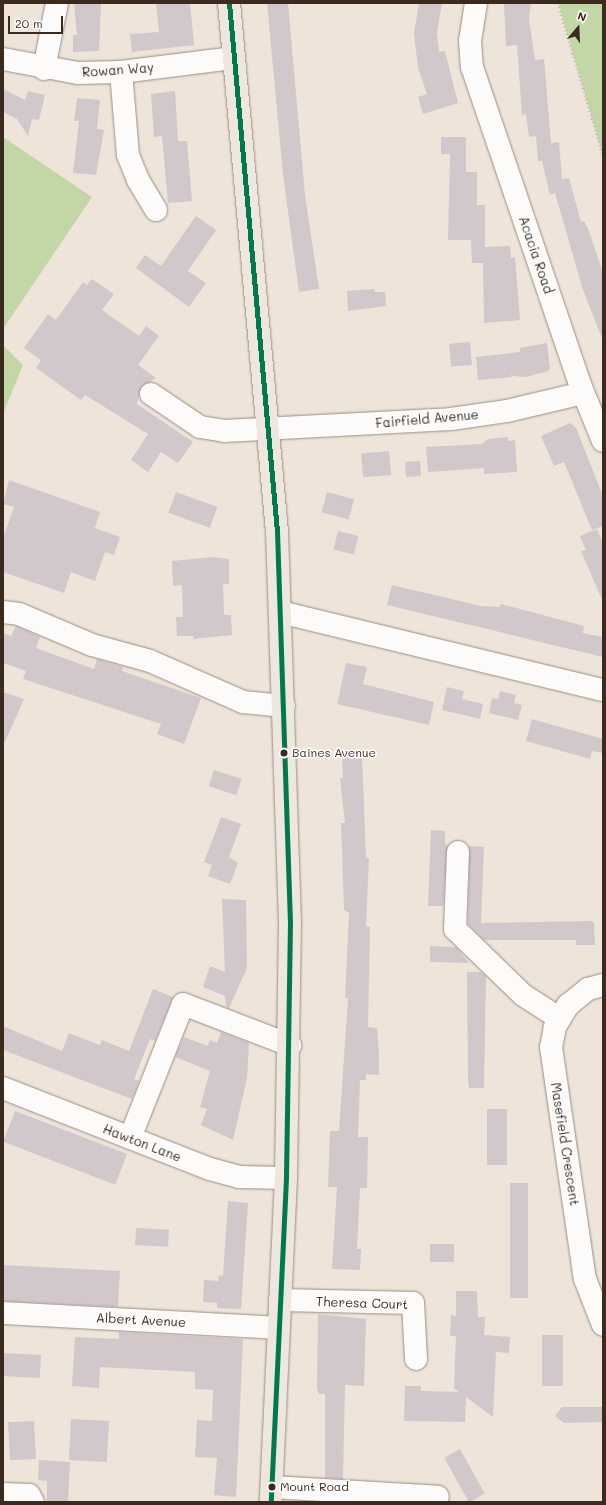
<!DOCTYPE html>
<style>
body{margin:0}
#map{position:relative;width:606px;height:1505px;overflow:hidden;background:#efe4d9;font-family:Mali,sans-serif}
div>[style]{position:absolute}
.green>*{inset:0;background:#c2d7a5}
.building>*{inset:0;background:#d2c7cb;transform-origin:0 0}
.path>*{height:2.5px;margin-top:-1.25px;transform-origin:0;background:repeating-linear-gradient(90deg,#c0bdba 0 1px,transparent 0 4px)}
.roads{filter:drop-shadow(0 0 1px #968e86) drop-shadow(0 0 1px #968e86)}
.minor>*{height:22px;margin:-11px;padding:0 11px;transform-origin:11px;border-radius:11px;background:#fdfbf9}
.major>*{height:22px;margin:-11px;padding:0 11px;transform-origin:11px;border-radius:11px;background:#efe6de}
.bus-1>*{height:5px;margin:-2.5px;padding:0 2.5px;transform-origin:2.5px;border-radius:2.5px;background:#007a4d}
.dots>*{width:11px;height:11px;translate:-50% -50%;box-sizing:border-box;border:2px solid #fff;border-radius:50%}
span{translate:-50% -50%;white-space:nowrap;text-align:center;line-height:1.15;-webkit-text-stroke:3.5px #fff;paint-order:stroke}
.bus-label{font-size:12px;color:#3b2a1e}
.left{translate:0 -50%;text-align:left}
.street-label{font-size:13px;color:#3b2a1e}
.frame{position:absolute;inset:0;border:4px solid #3b2a1e;pointer-events:none}
.north{position:absolute;left:558px;top:8px;width:40px;height:40px;-webkit-text-stroke:3px #fff;paint-order:stroke;rotate:19deg;font-size:11px;font-weight:700;line-height:16px;text-align:center;color:#3b2a1e}
.north::after{content:'';display:block;margin:auto;width:14px;height:18px;background:#3b2a1e;clip-path:polygon(50% 0,100% 100%,50% 72%,0 100%)}
.scale{position:absolute;left:8px;top:16px;width:55px;height:18px;box-sizing:border-box;border:2px solid #3b2a1e;border-top:0;padding-left:5px;font-size:12px;line-height:14px;white-space:nowrap;color:#3b2a1e;-webkit-text-stroke:3px #fff;paint-order:stroke}
</style>
<div id="map">
<div class="green">
<div style="clip-path:polygon(558px 3px,603px 3px,603px 156px)"></div>
<div style="clip-path:polygon(3px 137px,92px 197px,3px 329px)"></div>
<div style="clip-path:polygon(3px 345px,23px 365px,3px 414px)"></div>
</div>
<div class="building">
<div style="clip-path:polygon(74px 3px,101px 3px,99px 51px,73px 52px,73px 35px,77px 35px)"></div>
<div style="clip-path:polygon(156px 3px,190px 3px,194px 45px,132px 52px,130px 34px,159px 32px)"></div>
<div style="clip-path:polygon(267px 3px,288px 3px,305px 195px,319px 289px,299px 292px,283px 175px)"></div>
<div style="clip-path:polygon(419px 3px,442px 3px,437px 32px,439px 52px,445px 51px,458px 103px,423px 114px,418px 97px,427px 94px,418px 68px,414px 33px)"></div>
<div style="clip-path:polygon(504px 3px,531px 3px,529px 19px,535px 60px,544px 59px,551px 143px,559px 142px,562px 179px,569px 178px,581px 222px,584px 221px,589px 231px,603px 273px,603px 341px,583px 290px,555px 193px,550px 195px,542px 161px,538px 161px,536px 136px,529px 137px,526px 114px,522px 115px,517px 45px,506px 46px)"></div>
<div style="clip-path:polygon(3px 89px,25px 100px,28px 91px,45px 95px,39px 120px,32px 119px,28px 136px,17px 119px,3px 112px)"></div>
<div style="clip-path:polygon(175px 91px,178px 141px,187px 141px,192px 201px,168px 203px,162px 136px,154px 137px,151px 94px)"></div>
<div style="clip-path:polygon(77px 98px,100px 100px,97px 129px,104px 130px,96px 175px,73px 173px,79px 121px,74px 121px)"></div>
<div style="clip-path:polygon(441px 137px,466px 137px,466px 172px,477px 172px,477px 205px,485px 205px,485px 247px,510px 246px,511px 258px,515px 257px,520px 320px,484px 323px,483px 263px,472px 263px,471px 240px,448px 240px,450px 154px,441px 154px)"></div>
<div style="clip-path:polygon(196px 216px,216px 230px,188px 271px,206px 283px,189px 307px,136px 268px,145px 255px,161px 266px)"></div>
<div style="clip-path:polygon(92px 279px,114px 294px,102px 310px,139px 336px,146px 326px,159px 336px,138px 365px,156px 378px,141px 387px,137px 404px,193px 442px,178px 463px,161px 452px,148px 472px,131px 460px,148px 434px,85px 395px,81px 400px,36px 368px,41px 360px,24px 348px,48px 314px,56px 320px,83px 282px,87px 285px)"></div>
<div style="clip-path:polygon(374px 289px,375px 292px,385px 292px,386px 306px,348px 311px,347px 291px)"></div>
<div style="left:470px;top:342px;width:23px;height:21px;rotate:85deg"></div>
<div style="clip-path:polygon(547px 343px,550px 369px,546px 372px,525px 377px,513px 376px,511px 373px,512px 377px,478px 380px,476px 357px,520px 352px,520px 348px)"></div>
<div style="clip-path:polygon(570px 423px,576px 428px,603px 496px,603px 526px,592px 530px,564px 462px,554px 466px,541px 436px)"></div>
<div style="clip-path:polygon(508px 437px,508px 441px,515px 440px,517px 472px,484px 474px,484px 468px,428px 472px,426px 447px,482px 444px,488px 439px)"></div>
<div style="left:389px;top:451px;width:24px;height:28px;rotate:85deg"></div>
<div style="left:420px;top:461px;width:15px;height:15px;rotate:86deg"></div>
<div style="clip-path:polygon(9px 480px,100px 512px,95px 528px,120px 537px,114px 555px,105px 552px,95px 581px,71px 572px,64px 593px,3px 572px,3px 538px,14px 507px,3px 504px)"></div>
<div style="left:176px;top:492px;width:44px;height:22px;rotate:20deg"></div>
<div style="left:327px;top:492px;width:28px;height:21px;rotate:15deg"></div>
<div style="clip-path:polygon(597px 529px,603px 543px,603px 602px,581px 551px,586px 550px,580px 536px)"></div>
<div style="left:338px;top:531px;width:21px;height:19px;rotate:14deg"></div>
<div style="clip-path:polygon(213px 557px,229px 559px,229px 584px,223px 584px,224px 615px,231px 615px,232px 635px,193px 639px,193px 636px,177px 636px,176px 617px,183px 617px,182px 585px,173px 586px,172px 561px)"></div>
<div style="clip-path:polygon(392px 585px,481px 606px,500px 607px,501px 604px,584px 626px,583px 633px,603px 637px,603px 657px,387px 605px)"></div>
<div style="clip-path:polygon(16px 626px,40px 637px,36px 648px,94px 669px,97px 659px,123px 667px,122px 671px,201px 698px,184px 744px,157px 734px,161px 724px,23px 679px,26px 671px,3px 663px,3px 633px,11px 636px)"></div>
<div style="clip-path:polygon(346px 663px,367px 667px,363px 684px,434px 702px,429px 725px,337px 704px)"></div>
<div style="clip-path:polygon(447px 687px,464px 691px,462px 699px,483px 704px,480px 719px,442px 710px)"></div>
<div style="clip-path:polygon(500px 691px,516px 695px,514px 703px,522px 705px,518px 720px,489px 713px,492px 698px,498px 699px)"></div>
<div style="clip-path:polygon(3px 692px,24px 699px,5px 742px,3px 741px)"></div>
<div style="clip-path:polygon(532px 719px,603px 739px,603px 753px,592px 751px,590px 759px,526px 741px)"></div>
<div style="clip-path:polygon(362px 754px,366px 858px,369px 858px,366px 926px,370px 927px,368px 1027px,377px 1028px,379px 1056px,379px 1075px,366px 1074px,366px 1080px,360px 1080px,358px 1137px,368px 1137px,367px 1188px,360px 1188px,357px 1249px,361px 1249px,360px 1270px,332px 1269px,337px 1187px,328px 1187px,330px 1131px,339px 1131px,348px 998px,345px 998px,349px 913px,344px 910px,341px 823px,345px 823px,340px 778px,343px 778px,342px 755px)"></div>
<div style="left:214px;top:770px;width:29px;height:17px;rotate:18deg"></div>
<div style="clip-path:polygon(221px 817px,241px 824px,229px 857px,238px 863px,230px 884px,208px 876px,212px 865px,204px 862px)"></div>
<div style="clip-path:polygon(431px 830px,445px 831px,445px 844px,448px 845px,443px 906px,428px 906px)"></div>
<div style="clip-path:polygon(469px 846px,484px 847px,481px 923px,591px 921px,594px 923px,595px 945px,576px 945px,576px 940px,484px 940px,468px 924px)"></div>
<div style="clip-path:polygon(222px 899px,246px 900px,247px 968px,229px 1008px,226px 1007px,225px 996px,203px 987px,210px 966px,225px 972px)"></div>
<div style="clip-path:polygon(430px 946px,456px 947px,469px 963px,430px 962px)"></div>
<div style="clip-path:polygon(467px 972px,481px 972px,486px 976px,484px 1088px,469px 1088px,468px 1080px)"></div>
<div style="clip-path:polygon(153px 989px,173px 997px,155px 1041px,150px 1039px,134px 1079px,139px 1081px,132px 1099px,3px 1050px,3px 1026px,62px 1051px,69px 1033px,100px 1045px,102px 1040px,129px 1051px)"></div>
<div style="clip-path:polygon(221px 1032px,249px 1043px,247px 1078px,233px 1140px,201px 1125px,207px 1109px,200px 1107px,210px 1071px,175px 1057px,184px 1037px,208px 1046px,210px 1040px,217px 1043px)"></div>
<div style="left:487px;top:1109px;width:20px;height:56px"></div>
<div style="left:15px;top:1111px;width:120px;height:33px;rotate:21deg"></div>
<div style="left:510px;top:1183px;width:18px;height:115px"></div>
<div style="clip-path:polygon(228px 1201px,248px 1203px,241px 1309px,217px 1308px,217px 1303px,203px 1302px,204px 1280px,218px 1281px,219px 1275px,223px 1276px)"></div>
<div style="left:136px;top:1228px;width:33px;height:17px;rotate:3deg"></div>
<div style="left:430px;top:1244px;width:24px;height:18px"></div>
<div style="left:3px;top:1265px;width:117px;height:36px;rotate:3deg"></div>
<div style="clip-path:polygon(456px 1291px,477px 1291px,478px 1317px,485px 1317px,484px 1335px,510px 1337px,509px 1353px,496px 1352px,493px 1417px,466px 1397px,465px 1422px,404px 1421px,405px 1386px,421px 1386px,421px 1391px,459px 1392px,454px 1388px,456px 1336px,450px 1336px,451px 1315px,456px 1316px)"></div>
<div style="clip-path:polygon(318px 1314px,366px 1319px,364px 1386px,345px 1385px,343px 1479px,325px 1478px,325px 1394px,319px 1394px,317px 1389px)"></div>
<div style="clip-path:polygon(119px 1332px,243px 1339px,236px 1497px,214px 1495px,217px 1458px,195px 1457px,197px 1420px,212px 1421px,213px 1390px,195px 1389px,195px 1372px,100px 1367px,99px 1388px,72px 1386px,75px 1337px,119px 1339px)"></div>
<div style="left:542px;top:1335px;width:21px;height:51px"></div>
<div style="left:3px;top:1353px;width:38px;height:23px;rotate:3deg"></div>
<div style="clip-path:polygon(562px 1407px,603px 1407px,603px 1422px,564px 1423px,555px 1416px)"></div>
<div style="left:71px;top:1419px;width:38px;height:41px;rotate:3deg"></div>
<div style="left:34px;top:1421px;width:38px;height:26px;rotate:87deg"></div>
<div style="left:460px;top:1449px;width:51px;height:18px;rotate:61deg"></div>
<div style="clip-path:polygon(39px 1460px,70px 1462px,68px 1502px,47px 1502px,47px 1481px,38px 1480px)"></div>
</div>
<div class="path">
<div style="left:558px;top:3px;width:159px;rotate:73.5deg"></div>
</div>
<div class="roads">
<div class="minor">
<div style="left:476px;top:3px;width:38px;rotate:99deg"></div>
<div style="left:470px;top:41px;width:26px;rotate:86deg"></div>
<div style="left:472px;top:67px;width:338px;rotate:71.2deg"></div>
<div style="left:581px;top:387px;width:58px;rotate:67.8deg"></div>
<div style="left:3px;top:59px;width:76px;rotate:10.6deg"></div>
<div style="left:78px;top:73px;width:43px;rotate:-1.3deg"></div>
<div style="left:121px;top:72px;width:114px;rotate:-7.1deg"></div>
<div style="left:44px;top:69px;width:67px;rotate:-78.9deg"></div>
<div style="left:121px;top:72px;width:83px;rotate:85.2deg"></div>
<div style="left:128px;top:155px;width:27px;rotate:68deg"></div>
<div style="left:138px;top:180px;width:35px;rotate:59deg"></div>
<div style="left:151px;top:394px;width:59px;rotate:34deg"></div>
<div style="left:200px;top:427px;width:24px;rotate:9deg"></div>
<div style="left:224px;top:431px;width:227px;rotate:-3deg"></div>
<div style="left:451px;top:419px;width:57px;rotate:-8.1deg"></div>
<div style="left:507px;top:411px;width:78px;rotate:-13.3deg"></div>
<div style="left:3px;top:612px;width:16px;rotate:7deg"></div>
<div style="left:19px;top:614px;width:79px;rotate:23deg"></div>
<div style="left:92px;top:645px;width:60px;rotate:15.4deg"></div>
<div style="left:150px;top:661px;width:102px;rotate:23.8deg"></div>
<div style="left:243px;top:702px;width:41px;rotate:5.6deg"></div>
<div style="left:280px;top:612px;width:332px;rotate:13.6deg"></div>
<div style="left:458px;top:852px;width:77px;rotate:92.2deg"></div>
<div style="left:455px;top:929px;width:95px;rotate:44.1deg"></div>
<div style="left:523px;top:995px;width:43px;rotate:32.6deg"></div>
<div style="left:603px;top:985px;width:16px;rotate:165deg"></div>
<div style="left:588px;top:989px;width:26px;rotate:141deg"></div>
<div style="left:568px;top:1005px;width:26px;rotate:121deg"></div>
<div style="left:555px;top:1027px;width:20px;rotate:101deg"></div>
<div style="left:551px;top:1047px;width:234px;rotate:81.7deg"></div>
<div style="left:585px;top:1279px;width:49px;rotate:68.6deg"></div>
<div style="left:3px;top:1088px;width:222px;rotate:21.4deg"></div>
<div style="left:210px;top:1169px;width:30px;rotate:15deg"></div>
<div style="left:239px;top:1177px;width:47px;rotate:1.2deg"></div>
<div style="left:130px;top:1138px;width:144px;rotate:-68.4deg"></div>
<div style="left:183px;top:1004px;width:115px;rotate:21deg"></div>
<div style="left:280px;top:1300px;width:133px;rotate:1.3deg"></div>
<div style="left:413px;top:1303px;width:56px;rotate:86.9deg"></div>
<div style="left:3px;top:1313px;width:276px;rotate:3.1deg"></div>
<div style="left:272px;top:1487px;width:166px;rotate:3.4deg"></div>
<div style="left:3px;top:1494px;width:26px;rotate:2deg"></div>
<div style="left:29px;top:1495px;width:8px;rotate:60deg"></div>
</div>
<div class="major">
<div style="left:229px;top:3px;width:530px;rotate:84.81deg"></div>
<div style="left:277px;top:531px;width:391px;rotate:88.1deg"></div>
<div style="left:290px;top:922px;width:256px;rotate:90.9deg"></div>
<div style="left:286px;top:1178px;width:324px;rotate:92.7deg"></div>
</div>
</div>
<div class="bus-1">
<div style="left:229px;top:3px;width:530px;rotate:84.81deg"></div>
<div style="left:277px;top:531px;width:391px;rotate:88.1deg"></div>
<div style="left:290px;top:922px;width:256px;rotate:90.9deg"></div>
<div style="left:286px;top:1178px;width:324px;rotate:92.7deg"></div>
</div>
<div class="dots">
<div style="left:284px;top:753px;background:#3b2a1e"></div>
<div style="left:272px;top:1487px;background:#3b2a1e"></div>
</div>
<div class="bus-label">
<span class="left" style="left:292px;top:753px">Baines Avenue</span>
<span class="left" style="left:280px;top:1487px">Mount Road</span>
</div>
<div class="street-label">
<span style="left:118px;top:70px;rotate:-4deg">Rowan Way</span>
<span style="left:536px;top:255px;rotate:71deg">Acacia Road</span>
<span style="left:427px;top:419px;rotate:-5deg">Fairfield Avenue</span>
<span style="left:142px;top:1143px;rotate:21deg">Hawton Lane</span>
<span style="left:565px;top:1144px;rotate:81deg">Masefield Crescent</span>
<span style="left:362px;top:1303px;rotate:2deg">Theresa Court</span>
<span style="left:141px;top:1320px;rotate:3deg">Albert Avenue</span>
</div>
<div class="frame"></div>
<div class="north">N</div>
<div class="scale">20 m</div>
</div>
